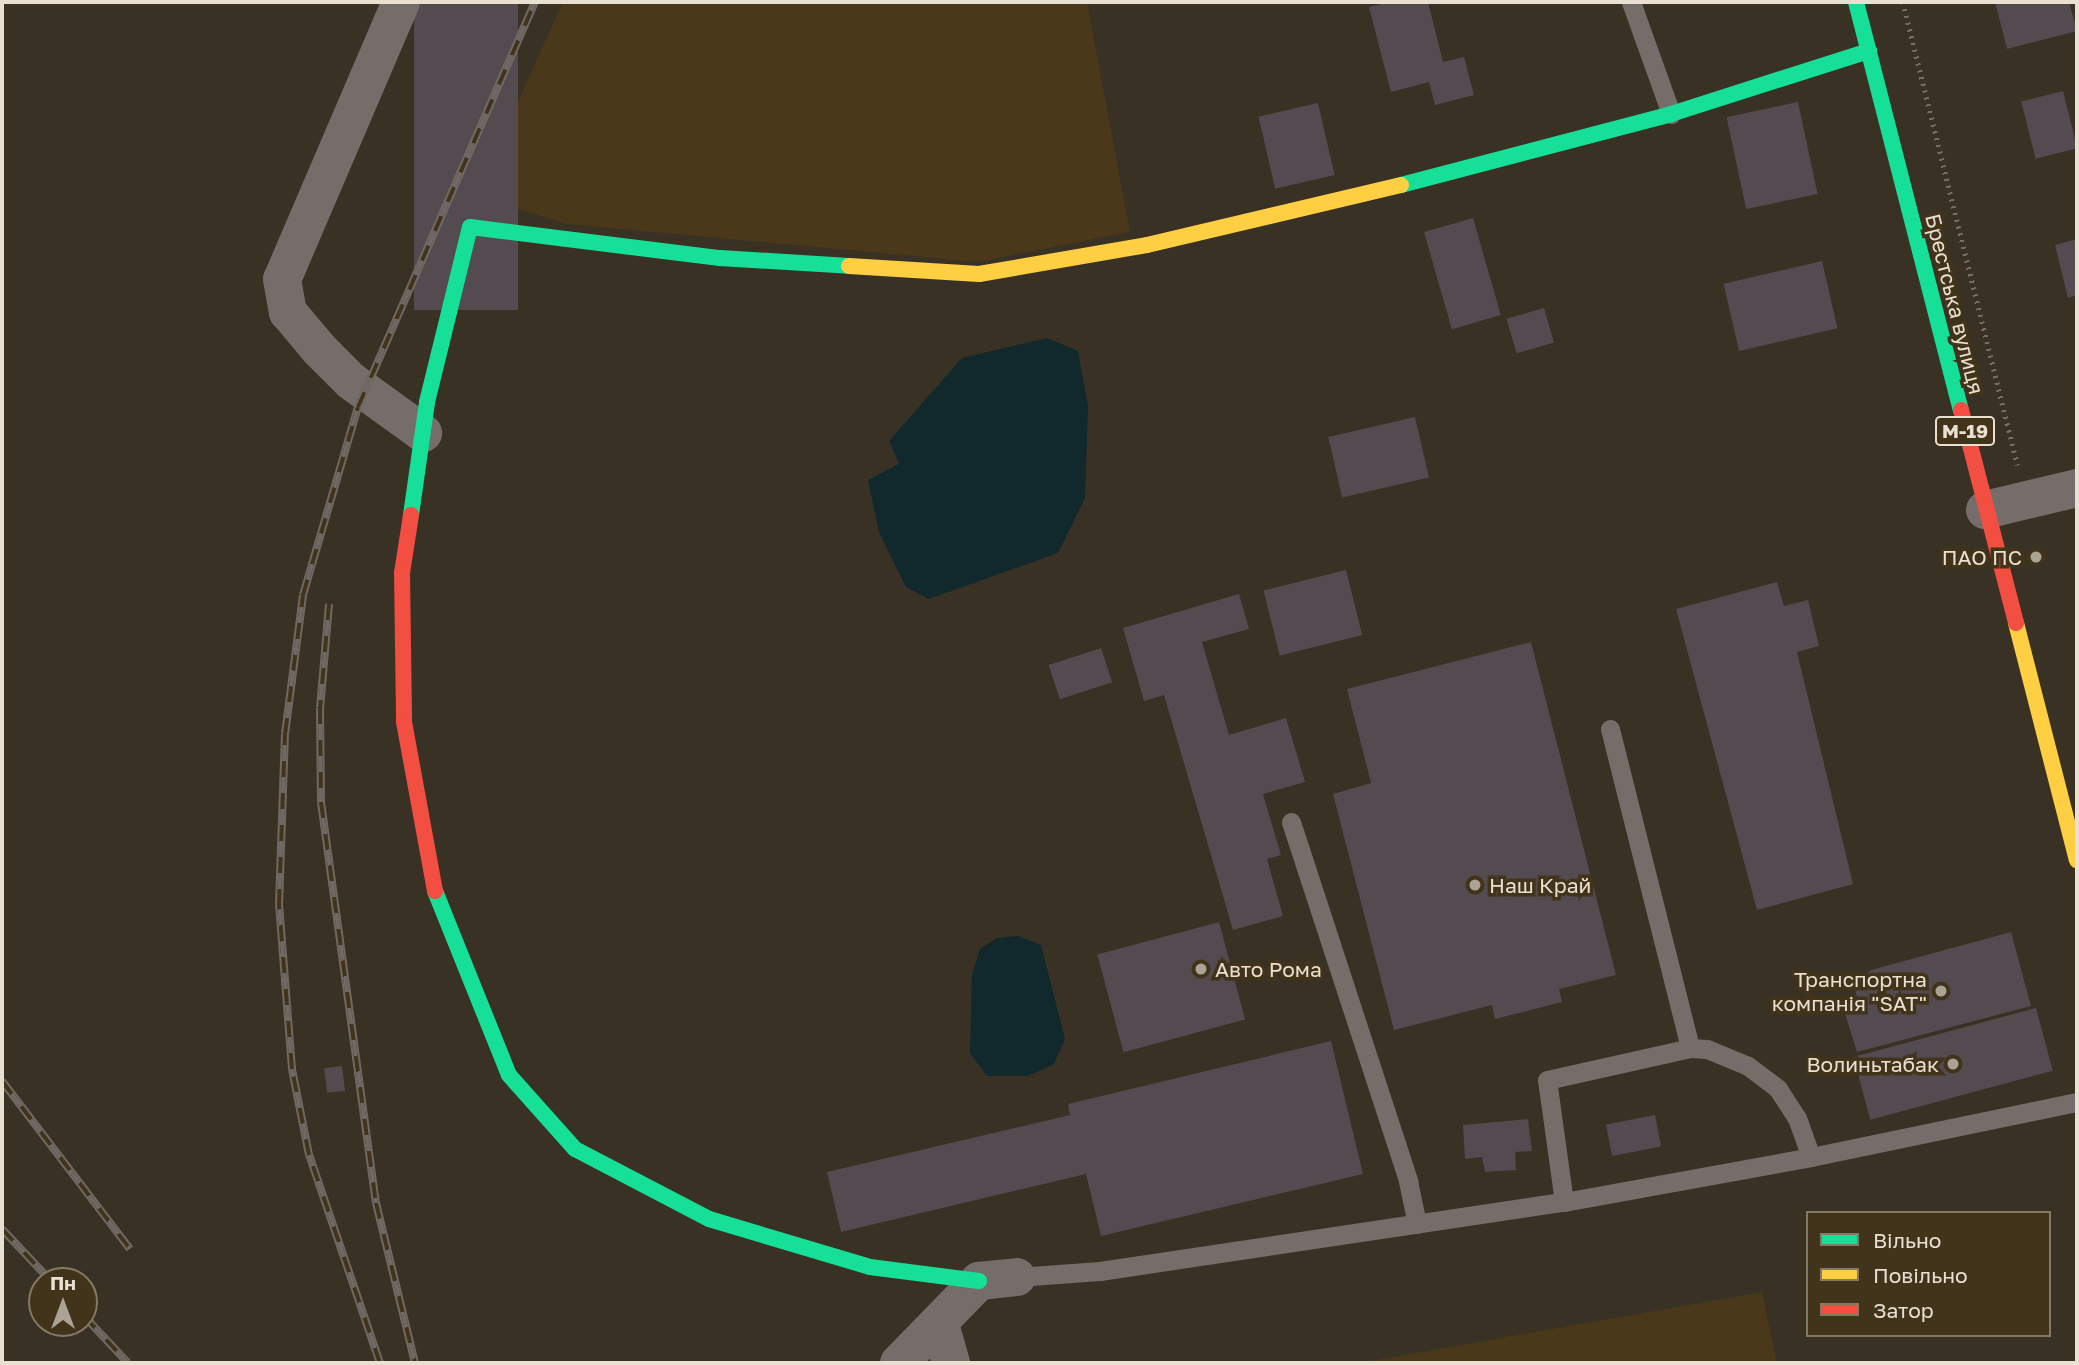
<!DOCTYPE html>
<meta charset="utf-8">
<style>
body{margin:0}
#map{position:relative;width:2079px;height:1365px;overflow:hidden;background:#393124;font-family:"Golos Text",sans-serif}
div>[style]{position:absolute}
.built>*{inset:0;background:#49381a}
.water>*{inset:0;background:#11282d}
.building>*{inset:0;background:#534b4f;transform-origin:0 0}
.path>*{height:4.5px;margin-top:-2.25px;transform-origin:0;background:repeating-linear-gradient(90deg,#746e68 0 2px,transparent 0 7px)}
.lane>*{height:19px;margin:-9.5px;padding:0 9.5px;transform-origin:9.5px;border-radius:9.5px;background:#746d6a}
.street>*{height:38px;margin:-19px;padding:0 19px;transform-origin:19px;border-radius:19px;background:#746d6a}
.fast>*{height:16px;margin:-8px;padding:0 8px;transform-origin:8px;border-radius:8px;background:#16e098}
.slow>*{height:16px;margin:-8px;padding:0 8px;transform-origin:8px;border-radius:8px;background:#ffcf43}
.jam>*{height:16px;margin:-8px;padding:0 8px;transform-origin:8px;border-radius:8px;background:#f24e42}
.rail>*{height:8px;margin-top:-4px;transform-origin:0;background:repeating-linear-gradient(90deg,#42341b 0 16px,#706963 0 32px);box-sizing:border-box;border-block:2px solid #706963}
.dots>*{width:19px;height:19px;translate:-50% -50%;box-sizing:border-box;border:4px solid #42341b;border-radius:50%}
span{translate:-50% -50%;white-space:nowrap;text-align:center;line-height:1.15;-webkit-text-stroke:7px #42341b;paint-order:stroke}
.shield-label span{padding:2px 5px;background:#42341b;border:2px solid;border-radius:5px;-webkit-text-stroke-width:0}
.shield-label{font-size:19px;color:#e9e0d1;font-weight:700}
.street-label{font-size:21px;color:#e9e0d1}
.poi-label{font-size:21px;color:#e9e0d1}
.right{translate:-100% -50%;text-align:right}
.left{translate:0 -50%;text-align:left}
.frame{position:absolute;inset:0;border:4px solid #e9e0d1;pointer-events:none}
.legend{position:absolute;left:1806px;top:1211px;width:245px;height:126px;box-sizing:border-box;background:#42341b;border:2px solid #857964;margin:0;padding:9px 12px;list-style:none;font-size:21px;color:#e9e0d1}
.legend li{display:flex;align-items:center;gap:14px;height:35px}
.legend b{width:35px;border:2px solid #857964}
.north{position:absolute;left:28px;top:1267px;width:70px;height:70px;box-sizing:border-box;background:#42341b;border:2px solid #857964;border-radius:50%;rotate:0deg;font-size:19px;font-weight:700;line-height:28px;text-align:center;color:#e9e0d1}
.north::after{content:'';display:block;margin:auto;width:24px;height:32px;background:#aba394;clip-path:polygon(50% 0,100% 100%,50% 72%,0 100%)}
</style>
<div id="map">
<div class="built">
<div style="clip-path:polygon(563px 2px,1087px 2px,1130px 232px,978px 262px,567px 224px,475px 196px)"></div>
<div style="clip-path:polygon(1762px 1292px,1777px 1363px,1359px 1363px)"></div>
</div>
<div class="water">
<div style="clip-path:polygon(1047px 338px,1078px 351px,1088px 406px,1085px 498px,1058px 553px,929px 599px,906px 587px,879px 532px,868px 480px,899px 464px,889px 441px,962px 358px)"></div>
<div style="clip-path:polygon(1018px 936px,1041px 945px,1065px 1039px,1054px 1064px,1028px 1076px,987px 1076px,970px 1053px,972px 975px,980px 949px,997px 938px)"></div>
</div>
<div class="building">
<div style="left:414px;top:2px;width:104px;height:308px"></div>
<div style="clip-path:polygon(1389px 2px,1428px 2px,1443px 62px,1464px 57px,1474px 95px,1435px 105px,1429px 82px,1391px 92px,1369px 7px)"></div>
<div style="clip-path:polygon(1995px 2px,2069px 2px,2077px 31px,2007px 49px)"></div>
<div style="left:2063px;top:91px;width:59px;height:43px;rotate:76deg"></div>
<div style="left:1798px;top:102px;width:94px;height:73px;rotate:78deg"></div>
<div style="left:1318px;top:103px;width:74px;height:61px;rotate:77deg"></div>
<div style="left:1473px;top:218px;width:101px;height:51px;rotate:74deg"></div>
<div style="clip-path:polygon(2077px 239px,2077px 295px,2068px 298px,2055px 245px)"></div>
<div style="left:1822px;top:261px;width:69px;height:101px;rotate:77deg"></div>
<div style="left:1544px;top:308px;width:36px;height:39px;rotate:74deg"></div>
<div style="left:1415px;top:417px;width:62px;height:89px;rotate:77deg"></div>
<div style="left:1346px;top:570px;width:67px;height:85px;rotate:76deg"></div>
<div style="clip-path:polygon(1777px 582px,1784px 606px,1808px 600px,1819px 646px,1797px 652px,1853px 884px,1757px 910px,1676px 609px)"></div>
<div style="clip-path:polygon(1239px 594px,1249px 629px,1202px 642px,1229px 735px,1286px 718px,1305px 782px,1263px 794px,1281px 855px,1267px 859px,1283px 916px,1233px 930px,1164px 695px,1144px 701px,1123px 628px)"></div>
<div style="clip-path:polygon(1531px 642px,1616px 975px,1559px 989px,1562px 1002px,1495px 1019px,1492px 1005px,1394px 1030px,1333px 794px,1371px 783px,1347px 689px)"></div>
<div style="left:1101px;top:648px;width:36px;height:55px;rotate:72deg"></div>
<div style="left:1219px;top:922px;width:101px;height:126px;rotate:75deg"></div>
<div style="clip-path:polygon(2011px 932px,2031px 1006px,1857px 1052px,1841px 1001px,1857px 997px,1854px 985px,1871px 970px)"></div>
<div style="left:2036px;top:1008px;width:65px;height:189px;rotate:75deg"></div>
<div style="clip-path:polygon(1331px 1041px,1363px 1174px,1101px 1236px,1086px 1174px,841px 1232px,827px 1172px,1070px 1115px,1068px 1104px)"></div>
<div style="left:342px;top:1066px;width:25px;height:18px;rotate:83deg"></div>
<div style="left:1655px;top:1115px;width:32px;height:50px;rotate:79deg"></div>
<div style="clip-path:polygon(1528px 1119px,1532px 1151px,1515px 1152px,1516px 1170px,1485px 1172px,1482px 1157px,1465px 1159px,1463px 1125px)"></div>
</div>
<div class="path">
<div style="left:1903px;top:2px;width:477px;rotate:76.1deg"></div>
</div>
<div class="lane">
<div style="left:1631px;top:2px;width:119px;rotate:70.3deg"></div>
<div style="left:1610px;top:729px;width:329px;rotate:75.9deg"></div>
<div style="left:1690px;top:1048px;width:17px;rotate:3deg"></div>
<div style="left:1707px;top:1049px;width:44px;rotate:22.5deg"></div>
<div style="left:1748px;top:1066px;width:38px;rotate:37deg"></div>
<div style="left:1778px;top:1089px;width:35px;rotate:57deg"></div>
<div style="left:1797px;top:1118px;width:41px;rotate:70.3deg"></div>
<div style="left:1811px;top:1157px;width:272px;rotate:-11.7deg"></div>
<div style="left:1291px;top:822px;width:378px;rotate:71.9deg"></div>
<div style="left:1408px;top:1181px;width:44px;rotate:78.2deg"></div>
<div style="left:1564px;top:1202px;width:123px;rotate:-97.9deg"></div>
<div style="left:1547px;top:1080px;width:147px;rotate:-12.6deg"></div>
<div style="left:1017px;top:1277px;width:83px;rotate:-4.1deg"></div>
<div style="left:1100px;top:1271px;width:469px;rotate:-8.5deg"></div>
<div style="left:1564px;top:1202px;width:251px;rotate:-10.3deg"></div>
</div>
<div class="street">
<div style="left:401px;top:2px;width:301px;rotate:113.2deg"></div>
<div style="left:282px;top:279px;width:34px;rotate:80deg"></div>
<div style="left:288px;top:312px;width:48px;rotate:50deg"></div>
<div style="left:319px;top:349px;width:45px;rotate:45deg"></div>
<div style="left:351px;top:381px;width:89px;rotate:35.8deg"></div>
<div style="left:1985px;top:510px;width:95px;rotate:-13.4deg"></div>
<div style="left:940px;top:1324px;width:41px;rotate:74.2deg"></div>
<div style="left:899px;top:1363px;width:115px;rotate:-45.7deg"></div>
<div style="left:979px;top:1281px;width:38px;rotate:-6deg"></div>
</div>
<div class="fast">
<div style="left:1856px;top:2px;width:421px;rotate:75.6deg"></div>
<div style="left:1401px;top:185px;width:279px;rotate:-14.7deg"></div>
<div style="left:1671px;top:114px;width:208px;rotate:-17.7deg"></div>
<div style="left:411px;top:515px;width:114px;rotate:-81.9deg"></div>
<div style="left:427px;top:402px;width:180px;rotate:-76.2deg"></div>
<div style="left:470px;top:227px;width:252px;rotate:7.1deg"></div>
<div style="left:720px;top:258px;width:129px;rotate:3.5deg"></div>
<div style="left:435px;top:891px;width:198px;rotate:68.1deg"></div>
<div style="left:509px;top:1075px;width:99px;rotate:48.3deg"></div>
<div style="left:575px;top:1149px;width:151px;rotate:27.6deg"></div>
<div style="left:709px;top:1219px;width:168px;rotate:16.6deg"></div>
<div style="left:870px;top:1267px;width:110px;rotate:7.3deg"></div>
</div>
<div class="slow">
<div style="left:849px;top:266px;width:130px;rotate:3.5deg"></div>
<div style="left:979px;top:274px;width:170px;rotate:-9.8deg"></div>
<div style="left:1147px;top:245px;width:261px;rotate:-13.3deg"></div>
<div style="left:2016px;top:623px;width:245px;rotate:75.6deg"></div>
</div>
<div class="jam">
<div style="left:1961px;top:410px;width:220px;rotate:75.5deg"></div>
<div style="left:411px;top:515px;width:59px;rotate:98.8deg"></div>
<div style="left:402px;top:573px;width:149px;rotate:89.2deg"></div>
<div style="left:404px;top:722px;width:172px;rotate:79.6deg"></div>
</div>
<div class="rail">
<div style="left:329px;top:604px;width:104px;rotate:94.9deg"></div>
<div style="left:320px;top:708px;width:94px;rotate:89.4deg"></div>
<div style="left:321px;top:802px;width:405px;rotate:82.2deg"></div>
<div style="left:376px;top:1203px;width:165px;rotate:76.3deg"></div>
<div style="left:2px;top:1081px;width:211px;rotate:52.7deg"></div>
<div style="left:2px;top:1229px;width:71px;rotate:46.7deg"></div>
<div style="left:84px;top:1316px;width:64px;rotate:46.9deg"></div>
<div style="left:380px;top:1363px;width:220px;rotate:-108.8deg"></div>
<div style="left:309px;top:1155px;width:88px;rotate:-101.2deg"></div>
<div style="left:292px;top:1069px;width:165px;rotate:-94.5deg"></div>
<div style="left:279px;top:905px;width:171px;rotate:-88deg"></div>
<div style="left:285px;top:734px;width:140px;rotate:-82.6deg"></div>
<div style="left:303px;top:595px;width:196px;rotate:-73.7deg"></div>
<div style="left:358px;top:407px;width:442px;rotate:-66.4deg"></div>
</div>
<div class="dots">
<div style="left:2036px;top:557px;background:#aba394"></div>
<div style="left:1475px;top:885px;background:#aba394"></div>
<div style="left:1201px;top:969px;background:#aba394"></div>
<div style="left:1941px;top:991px;background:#aba394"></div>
<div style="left:1953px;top:1064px;background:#aba394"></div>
</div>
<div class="shield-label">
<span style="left:1965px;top:431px">М-19</span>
</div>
<div class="street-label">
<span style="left:1955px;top:304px;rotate:76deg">Брестська вулиця</span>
</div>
<div class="poi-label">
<span class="right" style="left:2022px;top:557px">ПАО ПС</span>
<span class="left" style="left:1489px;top:885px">Наш Край</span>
<span class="left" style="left:1215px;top:969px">Авто Рома</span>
<span class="right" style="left:1927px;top:991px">Транспортна<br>компанія "SAT"</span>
<span class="right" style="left:1939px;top:1064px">Волиньтабак</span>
</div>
<div class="frame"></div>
<ul class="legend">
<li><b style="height:9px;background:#16e098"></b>Вільно</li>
<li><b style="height:9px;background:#ffcf43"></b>Повільно</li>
<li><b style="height:9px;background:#f24e42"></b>Затор</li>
</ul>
<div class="north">Пн</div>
</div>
